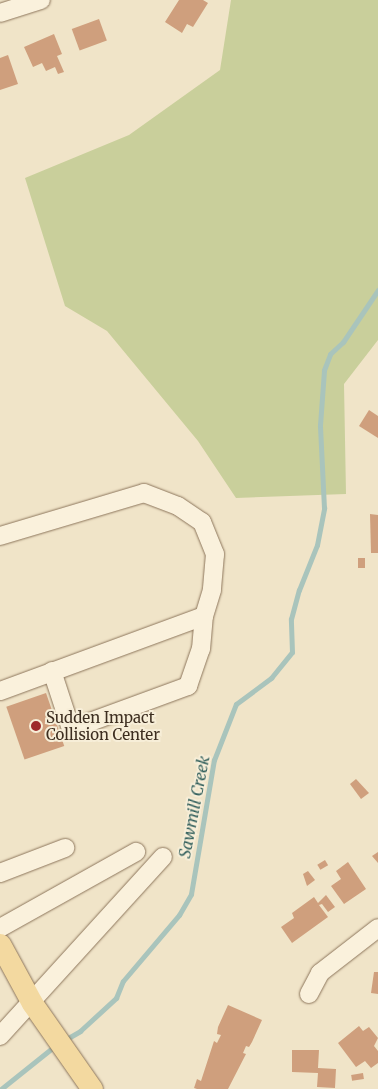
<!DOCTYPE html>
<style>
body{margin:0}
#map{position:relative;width:378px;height:1089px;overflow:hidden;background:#f0e4c8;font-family:Merriweather,serif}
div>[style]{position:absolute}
.green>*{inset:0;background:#c9cf9b}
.stream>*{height:5px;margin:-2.5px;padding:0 2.5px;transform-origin:2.5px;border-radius:2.5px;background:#a9c4bc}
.building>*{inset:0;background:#cf9f7d;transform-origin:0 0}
.roads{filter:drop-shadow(0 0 1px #8d765c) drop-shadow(0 0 1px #8d765c)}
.minor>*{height:18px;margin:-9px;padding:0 9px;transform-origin:9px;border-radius:9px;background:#faf1dc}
.major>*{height:21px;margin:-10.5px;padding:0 10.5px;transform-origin:10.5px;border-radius:10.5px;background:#f3d9a0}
.dots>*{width:14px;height:14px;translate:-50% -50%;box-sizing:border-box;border:2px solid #f7eed8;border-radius:50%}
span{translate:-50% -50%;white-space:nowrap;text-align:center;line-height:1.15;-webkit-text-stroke:4px #f7eed8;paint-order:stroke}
.poi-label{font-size:15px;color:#3d2e20}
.left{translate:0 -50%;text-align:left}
.water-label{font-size:16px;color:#2f5d5a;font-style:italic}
</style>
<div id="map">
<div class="green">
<div style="clip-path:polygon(231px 0,378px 0,378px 340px,344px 384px,346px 494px,236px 498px,198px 441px,107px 331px,65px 306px,25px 178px,129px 135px,220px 70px)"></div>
</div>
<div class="stream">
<div style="left:63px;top:1041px;width:20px;rotate:-30deg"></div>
<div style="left:80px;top:1031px;width:49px;rotate:-42.5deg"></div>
<div style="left:116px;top:998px;width:18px;rotate:-68deg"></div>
<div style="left:123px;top:981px;width:87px;rotate:-49.7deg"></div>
<div style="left:179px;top:915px;width:24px;rotate:-60deg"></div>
<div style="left:191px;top:894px;width:136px;rotate:-80.3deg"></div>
<div style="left:214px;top:760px;width:60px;rotate:-68.6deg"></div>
<div style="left:236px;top:704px;width:44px;rotate:-36.6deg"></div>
<div style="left:271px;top:678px;width:33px;rotate:-51deg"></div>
<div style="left:292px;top:652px;width:33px;rotate:-92deg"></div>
<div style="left:291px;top:619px;width:30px;rotate:-75deg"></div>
<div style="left:299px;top:590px;width:48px;rotate:-68.2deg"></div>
<div style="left:317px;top:545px;width:38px;rotate:-79deg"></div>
<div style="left:324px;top:508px;width:83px;rotate:-92.8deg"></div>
<div style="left:320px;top:425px;width:55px;rotate:-85.8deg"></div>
<div style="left:324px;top:370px;width:17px;rotate:-69deg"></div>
<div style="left:330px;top:354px;width:18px;rotate:-43deg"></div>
<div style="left:343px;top:342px;width:63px;rotate:-56.1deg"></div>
<div style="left:1px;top:1089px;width:70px;rotate:-38.7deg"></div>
</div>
<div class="building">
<div style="clip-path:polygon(179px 0,203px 0,208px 3px,193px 27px,187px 24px,182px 33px,165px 22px)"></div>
<div style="left:99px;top:19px;width:23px;height:29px;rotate:70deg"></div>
<div style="clip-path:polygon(54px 34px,62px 54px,57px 56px,64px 72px,58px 74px,55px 67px,46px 71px,42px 63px,33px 67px,24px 47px)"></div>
<div style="clip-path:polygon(8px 55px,18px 84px,0 90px,0 58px)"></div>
<div style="clip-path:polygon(369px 410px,378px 416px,378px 438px,359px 426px)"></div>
<div style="clip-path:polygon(370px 514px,378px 515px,378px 553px,371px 553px)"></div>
<div style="left:358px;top:558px;width:7px;height:10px"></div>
<div style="left:46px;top:693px;width:56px;height:42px;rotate:71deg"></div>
<div style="clip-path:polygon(356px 779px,369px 793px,361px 799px,350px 784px)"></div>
<div style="clip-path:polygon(378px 852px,378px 863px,372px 856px)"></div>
<div style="left:325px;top:860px;width:6px;height:9px;rotate:59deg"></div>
<div style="clip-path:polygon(348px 862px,366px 889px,344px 904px,331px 886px,341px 879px,336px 871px)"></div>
<div style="clip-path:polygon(308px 871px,315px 880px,307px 886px,303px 874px)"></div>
<div style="clip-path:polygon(326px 895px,335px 907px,328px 912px,322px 904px,319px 905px,328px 917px,292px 943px,281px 927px,294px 918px,292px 913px,314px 897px,318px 903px)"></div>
<div style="clip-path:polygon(374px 972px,378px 972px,378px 994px,371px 993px)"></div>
<div style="clip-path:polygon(228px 1005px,262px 1020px,252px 1042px,249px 1047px,246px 1046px,243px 1053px,246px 1054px,228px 1089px,197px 1089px,194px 1088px,197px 1079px,201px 1081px,214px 1041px,217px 1043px,221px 1035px,217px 1034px,218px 1027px)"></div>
<div style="clip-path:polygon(359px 1026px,363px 1031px,369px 1027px,378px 1038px,374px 1046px,378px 1051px,378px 1063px,371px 1068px,365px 1061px,356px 1067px,338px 1043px)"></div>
<div style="clip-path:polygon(292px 1050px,319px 1050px,318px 1068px,336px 1069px,335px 1088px,317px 1087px,318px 1073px,292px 1072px)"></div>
<div style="left:363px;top:1073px;width:6px;height:12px;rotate:81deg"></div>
</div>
<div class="roads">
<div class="minor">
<div style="left:0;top:13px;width:43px;rotate:-17.6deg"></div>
<div style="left:0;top:536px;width:150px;rotate:-16.6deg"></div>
<div style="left:144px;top:493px;width:36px;rotate:21deg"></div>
<div style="left:178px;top:506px;width:29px;rotate:34deg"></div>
<div style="left:202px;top:522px;width:35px;rotate:68deg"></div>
<div style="left:215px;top:554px;width:36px;rotate:95deg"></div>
<div style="left:212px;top:590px;width:27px;rotate:107deg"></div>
<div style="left:204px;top:616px;width:217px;rotate:159.8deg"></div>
<div style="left:52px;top:671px;width:61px;rotate:71.9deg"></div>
<div style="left:71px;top:729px;width:125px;rotate:-20.2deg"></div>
<div style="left:188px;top:686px;width:39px;rotate:-71deg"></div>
<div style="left:201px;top:649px;width:33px;rotate:-85deg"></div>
<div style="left:0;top:873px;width:70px;rotate:-21deg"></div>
<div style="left:0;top:928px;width:156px;rotate:-29.2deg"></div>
<div style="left:309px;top:994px;width:24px;rotate:-62deg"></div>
<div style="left:320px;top:973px;width:73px;rotate:-37.8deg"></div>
<div style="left:0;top:1036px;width:242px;rotate:-47.7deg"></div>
</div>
<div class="major">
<div style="left:0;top:944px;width:67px;rotate:61.5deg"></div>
<div style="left:32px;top:1003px;width:105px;rotate:55.1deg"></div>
</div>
</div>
<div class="dots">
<div style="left:36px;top:726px;background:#9e2a2b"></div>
</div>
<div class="poi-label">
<span class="left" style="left:46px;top:726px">Sudden Impact<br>Collision Center</span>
</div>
<div class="water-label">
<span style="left:194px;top:807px;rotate:-79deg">Sawmill Creek</span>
</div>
</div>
